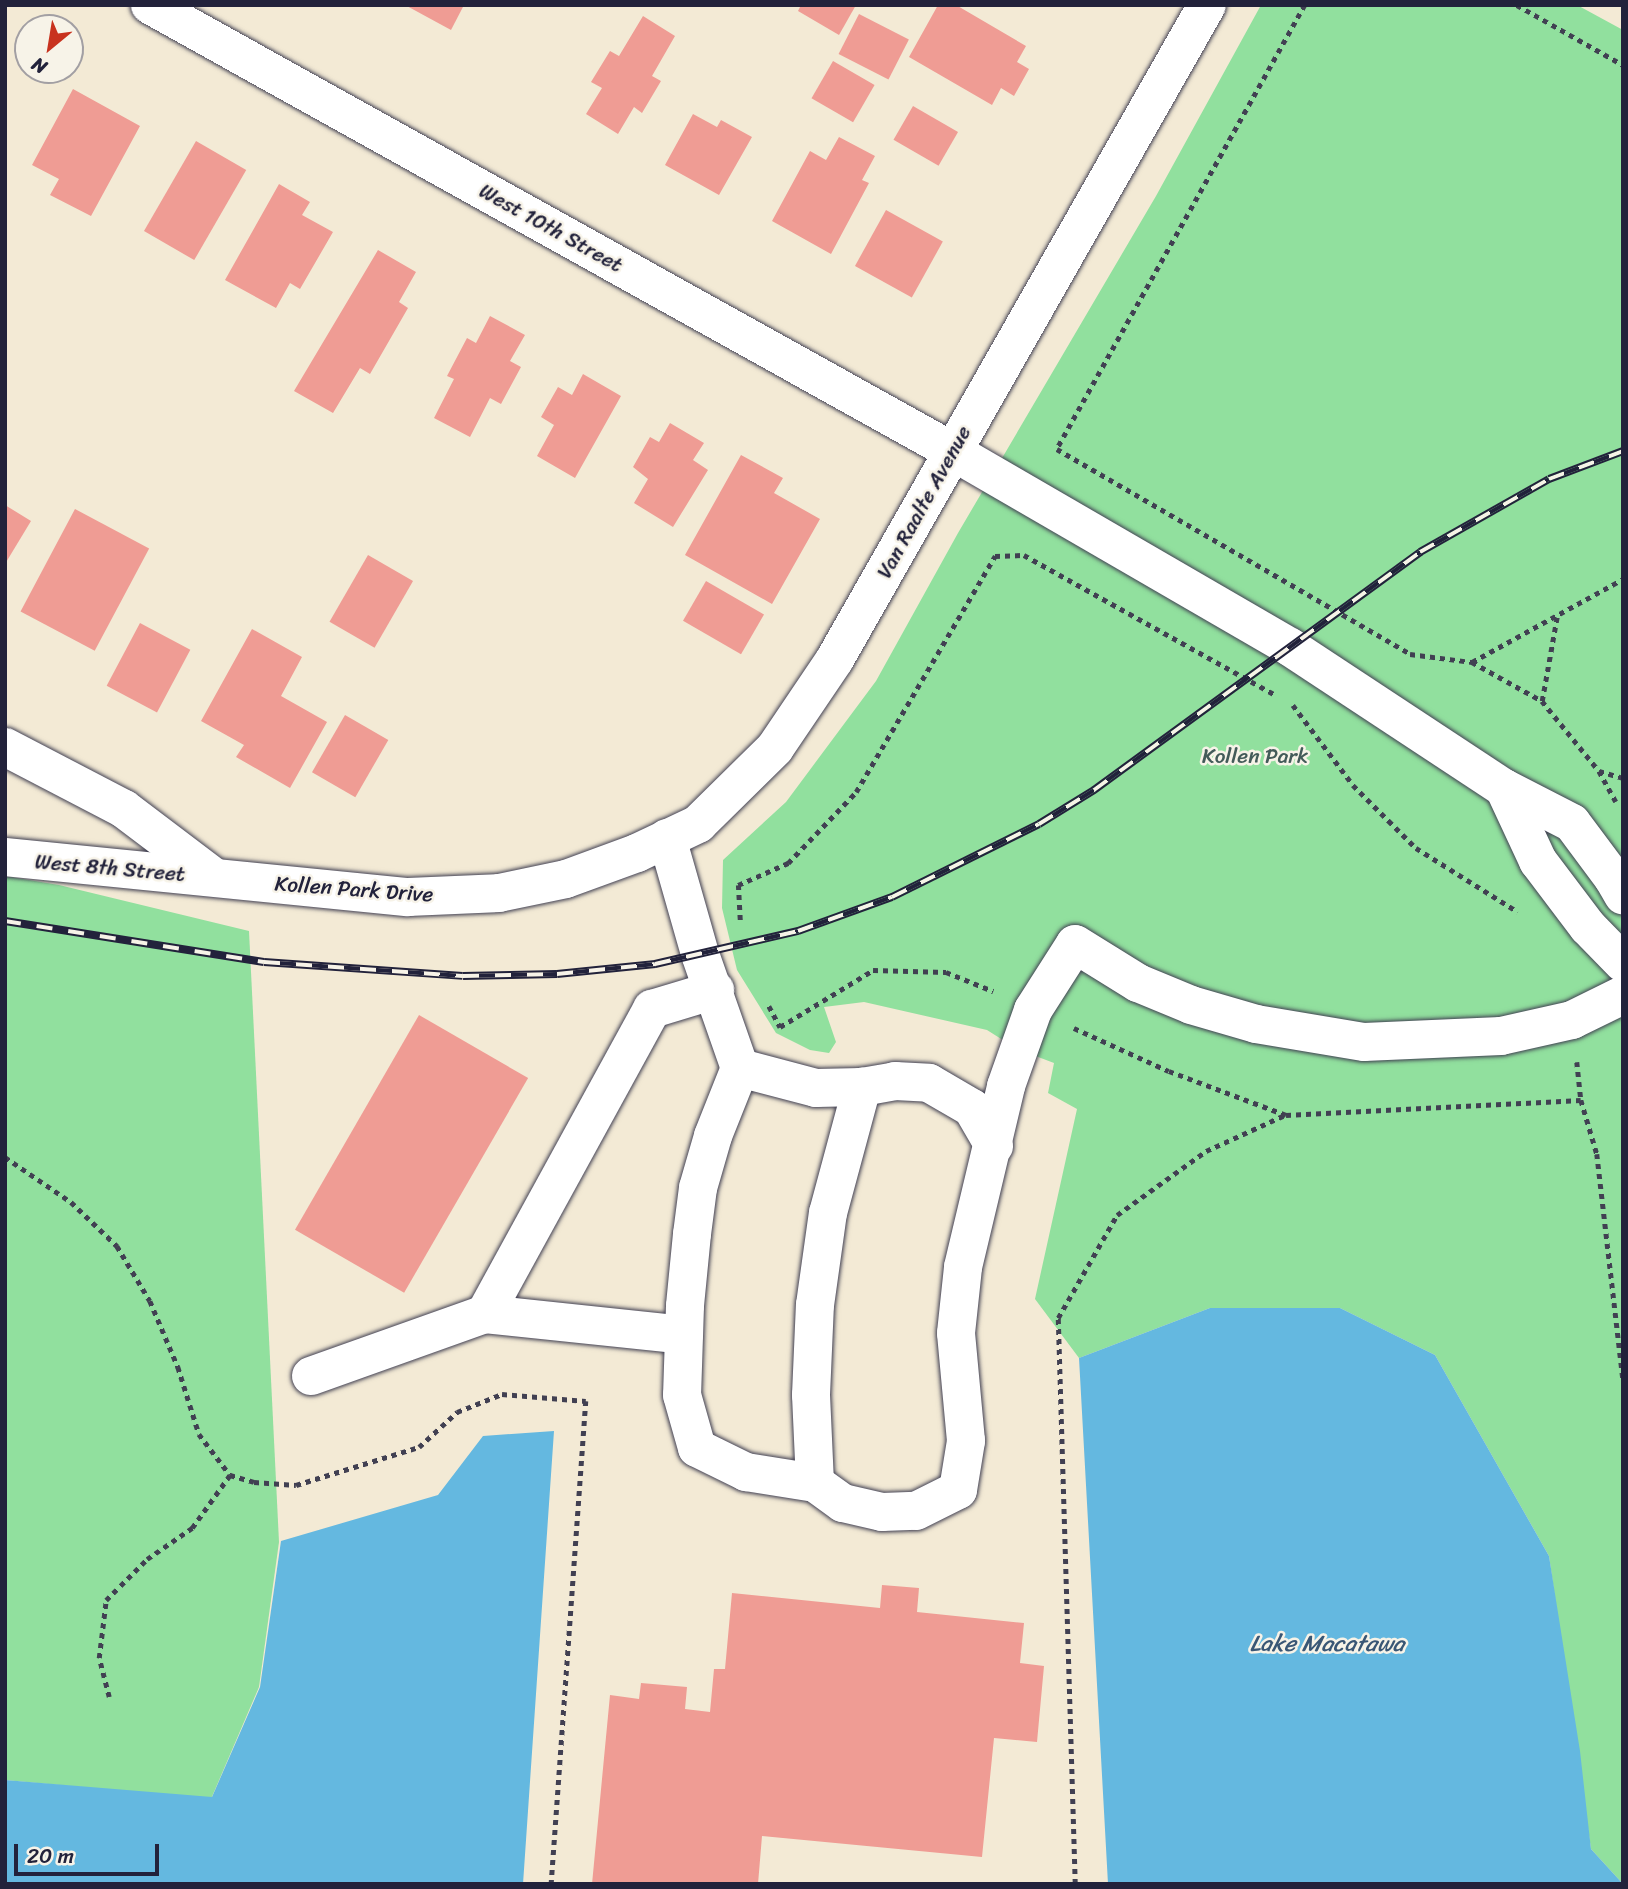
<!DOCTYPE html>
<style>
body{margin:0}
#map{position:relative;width:1628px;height:1889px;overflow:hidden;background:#f3ead5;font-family:Sriracha,sans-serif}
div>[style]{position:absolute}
.green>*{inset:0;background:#91e09e}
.water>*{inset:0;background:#64b8e0}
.building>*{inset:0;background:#ef9c94;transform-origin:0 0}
.path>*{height:4.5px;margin-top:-2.25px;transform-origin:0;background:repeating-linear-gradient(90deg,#414052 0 5px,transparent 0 10px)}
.roads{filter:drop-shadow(0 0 2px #414052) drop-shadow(0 0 2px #414052)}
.minor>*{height:38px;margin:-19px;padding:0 19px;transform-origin:19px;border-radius:19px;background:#fff}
.rail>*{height:8px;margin-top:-4px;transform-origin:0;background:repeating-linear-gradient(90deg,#f7f3e8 0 16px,#22223b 0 32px);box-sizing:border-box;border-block:2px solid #22223b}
span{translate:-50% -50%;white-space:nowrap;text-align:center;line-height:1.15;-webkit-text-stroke:5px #f7f3e8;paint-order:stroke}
.street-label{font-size:21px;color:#22223b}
.park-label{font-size:21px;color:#435b59}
.water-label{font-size:23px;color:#395675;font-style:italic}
.frame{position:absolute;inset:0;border:7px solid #22223b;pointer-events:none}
.north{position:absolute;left:14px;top:14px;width:70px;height:70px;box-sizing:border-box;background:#f7f3e8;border:2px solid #a29fa3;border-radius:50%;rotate:210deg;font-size:19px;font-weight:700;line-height:28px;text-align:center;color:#22223b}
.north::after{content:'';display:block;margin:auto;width:24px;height:32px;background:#c8321e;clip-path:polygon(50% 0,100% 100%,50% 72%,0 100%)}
.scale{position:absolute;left:14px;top:1844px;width:145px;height:32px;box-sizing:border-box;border:4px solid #22223b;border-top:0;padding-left:9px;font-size:21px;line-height:24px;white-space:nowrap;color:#22223b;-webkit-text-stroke:5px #f7f3e8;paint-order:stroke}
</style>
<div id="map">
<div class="green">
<div style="clip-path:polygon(1261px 5px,1577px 5px,1623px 30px,1623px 1884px,1591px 1849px,1549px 1556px,1435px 1355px,1340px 1308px,1210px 1308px,1079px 1358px,1035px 1299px,1077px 1109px,1048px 1093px,1054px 1063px,1017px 1049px,987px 1030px,864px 1002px,824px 1007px,836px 1042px,829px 1053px,810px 1050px,776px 1033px,737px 970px,722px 908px,723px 860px,786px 802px,876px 681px,958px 533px,1156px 196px)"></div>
<div style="clip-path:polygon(5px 876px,59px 885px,249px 931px,279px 1542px,259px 1687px,211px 1799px,5px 1780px)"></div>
</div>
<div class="water">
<div style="clip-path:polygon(1210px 1308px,1340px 1308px,1435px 1355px,1549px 1556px,1580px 1751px,1591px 1849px,1623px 1884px,1108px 1884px,1079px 1358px)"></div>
<div style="clip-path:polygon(554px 1431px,523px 1884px,5px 1884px,5px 1780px,212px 1797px,260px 1687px,281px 1541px,438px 1495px,483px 1436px)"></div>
</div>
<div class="building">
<div style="clip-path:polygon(405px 5px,464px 5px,451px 30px)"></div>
<div style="clip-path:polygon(801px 5px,856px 5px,839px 35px,798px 11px)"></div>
<div style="clip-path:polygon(938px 5px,956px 5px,1026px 46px,1017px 62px,1029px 69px,1014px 96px,1001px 88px,992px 105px,909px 57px)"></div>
<div style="left:859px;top:14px;width:56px;height:45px;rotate:27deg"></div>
<div style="clip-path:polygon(643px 16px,675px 36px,652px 76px,661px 81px,642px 113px,634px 107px,618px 134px,586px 114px,602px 88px,591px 82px,610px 51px,619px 56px)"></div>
<div style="left:833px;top:61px;width:48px;height:43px;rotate:30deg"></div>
<div style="clip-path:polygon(73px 89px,140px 126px,91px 216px,50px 195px,59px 179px,32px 165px)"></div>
<div style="left:913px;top:106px;width:52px;height:39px;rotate:30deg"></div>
<div style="clip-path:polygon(693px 114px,717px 127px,721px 120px,752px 137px,719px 195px,665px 165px)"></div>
<div style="clip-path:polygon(839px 137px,875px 156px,862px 180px,869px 183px,831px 254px,772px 221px,810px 151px,826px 160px)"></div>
<div style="left:196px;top:141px;width:58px;height:104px;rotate:30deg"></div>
<div style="clip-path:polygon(279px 184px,310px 202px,302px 215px,333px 232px,300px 289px,290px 283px,276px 308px,225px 280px)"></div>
<div style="left:886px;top:210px;width:65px;height:64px;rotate:29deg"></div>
<div style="clip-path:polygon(378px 250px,416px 272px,399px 302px,408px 308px,370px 374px,360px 368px,333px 413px,294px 391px)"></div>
<div style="clip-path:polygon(490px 316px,525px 335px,510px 361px,521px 367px,501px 404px,490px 398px,470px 437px,434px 418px,454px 379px,447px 376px,467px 338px,476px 343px)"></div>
<div style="clip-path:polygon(583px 374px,621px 396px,575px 478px,537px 456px,554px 425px,541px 417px,558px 387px,572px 395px)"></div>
<div style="clip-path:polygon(670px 423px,704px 443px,693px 460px,708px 470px,673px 527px,634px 503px,648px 479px,633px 467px,650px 437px,659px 442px)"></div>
<div style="clip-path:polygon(741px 455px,783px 478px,774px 493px,820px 519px,772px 604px,685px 555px)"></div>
<div style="clip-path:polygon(5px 505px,31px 521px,5px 564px)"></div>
<div style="left:75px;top:509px;width:84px;height:116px;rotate:28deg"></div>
<div style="left:368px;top:555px;width:52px;height:77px;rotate:30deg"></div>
<div style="left:706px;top:581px;width:67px;height:46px;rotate:30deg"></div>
<div style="left:140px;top:623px;width:57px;height:71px;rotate:28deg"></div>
<div style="clip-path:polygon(252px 629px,302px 657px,281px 696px,327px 722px,290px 788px,236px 757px,244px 745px,201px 721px)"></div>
<div style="left:345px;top:715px;width:50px;height:66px;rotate:30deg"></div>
<div style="left:419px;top:1015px;width:126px;height:248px;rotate:30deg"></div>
<div style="clip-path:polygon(882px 1585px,919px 1588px,917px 1612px,1024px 1623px,1020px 1663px,1044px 1666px,1037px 1742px,994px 1738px,982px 1857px,762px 1836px,758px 1884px,592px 1884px,610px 1695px,639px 1699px,641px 1683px,687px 1687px,685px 1709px,710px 1712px,714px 1669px,725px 1669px,732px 1593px,880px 1608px)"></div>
</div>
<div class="path">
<div style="left:1305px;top:5px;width:509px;rotate:119.19deg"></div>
<div style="left:1057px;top:449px;width:408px;rotate:30.1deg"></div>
<div style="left:1410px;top:654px;width:63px;rotate:7.4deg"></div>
<div style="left:1472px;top:662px;width:80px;rotate:29.1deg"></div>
<div style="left:1542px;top:701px;width:90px;rotate:50.8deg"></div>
<div style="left:1599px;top:771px;width:35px;rotate:61deg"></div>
<div style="left:1517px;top:5px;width:122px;rotate:29.5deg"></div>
<div style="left:1472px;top:662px;width:172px;rotate:-28.8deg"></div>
<div style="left:1542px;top:701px;width:85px;rotate:-79.9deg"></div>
<div style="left:1293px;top:705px;width:100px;rotate:53.1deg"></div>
<div style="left:1353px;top:785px;width:89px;rotate:45deg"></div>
<div style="left:1416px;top:848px;width:120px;rotate:32.1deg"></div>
<div style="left:1599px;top:771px;width:25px;rotate:16deg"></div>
<div style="left:740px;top:920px;width:35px;rotate:-93deg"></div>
<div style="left:738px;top:885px;width:55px;rotate:-23.7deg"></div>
<div style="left:788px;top:863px;width:98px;rotate:-46.2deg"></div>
<div style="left:856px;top:792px;width:274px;rotate:-59.5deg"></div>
<div style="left:995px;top:556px;width:29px;rotate:-2deg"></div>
<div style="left:1024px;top:555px;width:288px;rotate:29.1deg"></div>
<div style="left:769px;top:1006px;width:24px;rotate:62deg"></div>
<div style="left:780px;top:1027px;width:109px;rotate:-31.5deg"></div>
<div style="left:873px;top:970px;width:73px;rotate:1.6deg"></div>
<div style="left:946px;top:972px;width:51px;rotate:22deg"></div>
<div style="left:1074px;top:1028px;width:104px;rotate:24.4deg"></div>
<div style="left:1169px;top:1071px;width:125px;rotate:20.6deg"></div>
<div style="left:1286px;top:1115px;width:295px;rotate:-2.9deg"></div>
<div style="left:1577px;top:1062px;width:38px;rotate:84deg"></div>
<div style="left:1581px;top:1100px;width:56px;rotate:73.5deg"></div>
<div style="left:1597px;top:1154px;width:226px;rotate:83.4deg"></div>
<div style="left:5px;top:1157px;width:80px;rotate:34.3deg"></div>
<div style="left:71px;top:1202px;width:64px;rotate:43.7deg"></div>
<div style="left:117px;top:1246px;width:64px;rotate:59deg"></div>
<div style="left:150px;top:1301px;width:72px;rotate:67deg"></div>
<div style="left:178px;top:1367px;width:70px;rotate:72.6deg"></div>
<div style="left:199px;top:1434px;width:51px;rotate:52.9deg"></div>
<div style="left:230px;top:1475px;width:25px;rotate:16deg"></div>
<div style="left:254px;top:1482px;width:42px;rotate:4.1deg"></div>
<div style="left:296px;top:1485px;width:129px;rotate:-17.2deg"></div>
<div style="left:419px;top:1447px;width:52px;rotate:-42.6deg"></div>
<div style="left:457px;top:1412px;width:48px;rotate:-21.8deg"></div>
<div style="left:502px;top:1394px;width:84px;rotate:4.8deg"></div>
<div style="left:586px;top:1401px;width:484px;rotate:94.1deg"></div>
<div style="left:109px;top:1697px;width:40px;rotate:-104.4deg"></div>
<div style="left:99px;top:1658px;width:58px;rotate:-83.1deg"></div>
<div style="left:106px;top:1600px;width:58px;rotate:-45deg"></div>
<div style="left:147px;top:1559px;width:55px;rotate:-34.6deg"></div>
<div style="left:192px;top:1528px;width:65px;rotate:-54.4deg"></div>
<div style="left:1075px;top:1884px;width:566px;rotate:-91.72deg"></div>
<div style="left:1058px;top:1318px;width:119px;rotate:-60.2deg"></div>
<div style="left:1117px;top:1215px;width:110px;rotate:-35.7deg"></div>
<div style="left:1206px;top:1151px;width:87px;rotate:-24.5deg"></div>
</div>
<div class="roads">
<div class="minor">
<div style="left:150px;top:5px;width:918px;rotate:29.08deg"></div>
<div style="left:952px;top:451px;width:391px;rotate:30.1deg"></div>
<div style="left:1290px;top:647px;width:256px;rotate:33.4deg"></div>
<div style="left:1504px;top:788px;width:76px;rotate:27.2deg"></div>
<div style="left:1572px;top:823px;width:69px;rotate:53.3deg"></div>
<div style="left:1613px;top:878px;width:20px;rotate:60deg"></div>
<div style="left:5px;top:747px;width:134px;rotate:27.5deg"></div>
<div style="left:124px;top:809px;width:113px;rotate:37.1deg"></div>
<div style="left:1504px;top:788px;width:81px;rotate:65deg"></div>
<div style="left:1538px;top:861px;width:83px;rotate:52.9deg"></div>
<div style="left:1588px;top:927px;width:50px;rotate:45.8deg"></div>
<div style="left:667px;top:838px;width:121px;rotate:74.1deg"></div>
<div style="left:700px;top:954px;width:121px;rotate:70.7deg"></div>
<div style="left:740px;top:1068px;width:73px;rotate:111.7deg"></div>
<div style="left:713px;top:1136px;width:54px;rotate:106.1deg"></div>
<div style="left:698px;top:1188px;width:46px;rotate:97.4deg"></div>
<div style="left:692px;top:1234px;width:72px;rotate:95.6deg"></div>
<div style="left:685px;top:1306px;width:89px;rotate:91.9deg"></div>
<div style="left:682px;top:1395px;width:55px;rotate:74.2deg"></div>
<div style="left:697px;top:1448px;width:55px;rotate:26.1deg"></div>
<div style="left:746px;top:1472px;width:70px;rotate:9.1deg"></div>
<div style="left:815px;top:1483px;width:34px;rotate:36deg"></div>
<div style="left:843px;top:1503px;width:40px;rotate:13deg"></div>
<div style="left:882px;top:1512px;width:34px;rotate:-2deg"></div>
<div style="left:916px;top:1511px;width:47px;rotate:-26.6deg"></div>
<div style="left:958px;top:1490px;width:50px;rotate:-80.7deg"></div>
<div style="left:966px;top:1441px;width:108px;rotate:-95.3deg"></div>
<div style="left:956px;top:1333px;width:66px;rotate:-83.9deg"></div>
<div style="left:963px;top:1267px;width:186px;rotate:-76.6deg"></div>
<div style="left:1006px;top:1086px;width:81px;rotate:-70.4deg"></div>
<div style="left:1033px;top:1010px;width:78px;rotate:-57.5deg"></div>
<div style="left:1075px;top:944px;width:74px;rotate:31.8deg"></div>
<div style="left:1138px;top:983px;width:57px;rotate:22.5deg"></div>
<div style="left:1191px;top:1005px;width:68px;rotate:16.3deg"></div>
<div style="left:1256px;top:1024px;width:109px;rotate:9.5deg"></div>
<div style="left:1364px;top:1042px;width:137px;rotate:-2.5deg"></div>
<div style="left:1501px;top:1036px;width:73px;rotate:-12.7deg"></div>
<div style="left:1572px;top:1020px;width:57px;rotate:-26.1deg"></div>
<div style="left:5px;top:857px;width:405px;rotate:5.7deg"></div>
<div style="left:408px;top:897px;width:91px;rotate:-2.5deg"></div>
<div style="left:499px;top:893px;width:68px;rotate:-11.8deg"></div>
<div style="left:566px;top:879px;width:76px;rotate:-20.1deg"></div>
<div style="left:637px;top:853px;width:68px;rotate:-25.4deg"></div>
<div style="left:698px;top:824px;width:108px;rotate:-44.6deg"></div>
<div style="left:775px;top:748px;width:107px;rotate:-56deg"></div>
<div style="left:835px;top:659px;width:752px;rotate:-60.37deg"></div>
<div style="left:740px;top:1068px;width:79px;rotate:14.7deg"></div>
<div style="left:816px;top:1088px;width:46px;rotate:-1.2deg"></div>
<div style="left:862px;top:1087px;width:34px;rotate:-10deg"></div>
<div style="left:895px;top:1081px;width:34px;rotate:3deg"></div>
<div style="left:929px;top:1083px;width:50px;rotate:30.2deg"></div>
<div style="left:972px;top:1108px;width:44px;rotate:59.9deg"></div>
<div style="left:485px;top:1314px;width:200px;rotate:6deg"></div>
<div style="left:311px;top:1376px;width:185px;rotate:-19.6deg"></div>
<div style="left:485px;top:1314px;width:348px;rotate:-61.3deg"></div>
<div style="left:652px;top:1009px;width:66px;rotate:-16.8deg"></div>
<div style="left:815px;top:1483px;width:88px;rotate:-92.6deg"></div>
<div style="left:811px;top:1395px;width:90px;rotate:-87.5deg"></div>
<div style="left:815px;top:1305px;width:93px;rotate:-82deg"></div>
<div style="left:828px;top:1213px;width:131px;rotate:-74.9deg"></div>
</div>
</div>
<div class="rail">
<div style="left:5px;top:921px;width:262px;rotate:9deg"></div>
<div style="left:264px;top:962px;width:199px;rotate:4deg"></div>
<div style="left:463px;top:976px;width:94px;rotate:-1.2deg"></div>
<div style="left:557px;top:974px;width:99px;rotate:-5.8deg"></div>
<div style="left:655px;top:964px;width:147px;rotate:-13deg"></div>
<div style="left:798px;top:931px;width:100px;rotate:-19.9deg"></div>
<div style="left:892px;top:897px;width:164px;rotate:-26.4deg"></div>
<div style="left:1039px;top:824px;width:65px;rotate:-31.7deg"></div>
<div style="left:1094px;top:790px;width:404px;rotate:-36.1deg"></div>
<div style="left:1420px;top:552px;width:148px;rotate:-29.5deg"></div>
<div style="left:1549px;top:479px;width:79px;rotate:-20.7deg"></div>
</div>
<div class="street-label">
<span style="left:551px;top:228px;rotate:29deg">West 10th Street</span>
<span style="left:924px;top:502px;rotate:-61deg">Van Raalte Avenue</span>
<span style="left:110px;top:868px;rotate:5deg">West 8th Street</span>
<span style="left:354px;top:889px;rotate:4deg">Kollen Park Drive</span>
</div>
<div class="park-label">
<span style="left:1255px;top:756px">Kollen Park</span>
</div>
<div class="water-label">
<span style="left:1327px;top:1644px">Lake Macatawa</span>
</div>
<div class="frame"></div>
<div class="north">N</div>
<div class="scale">20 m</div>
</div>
